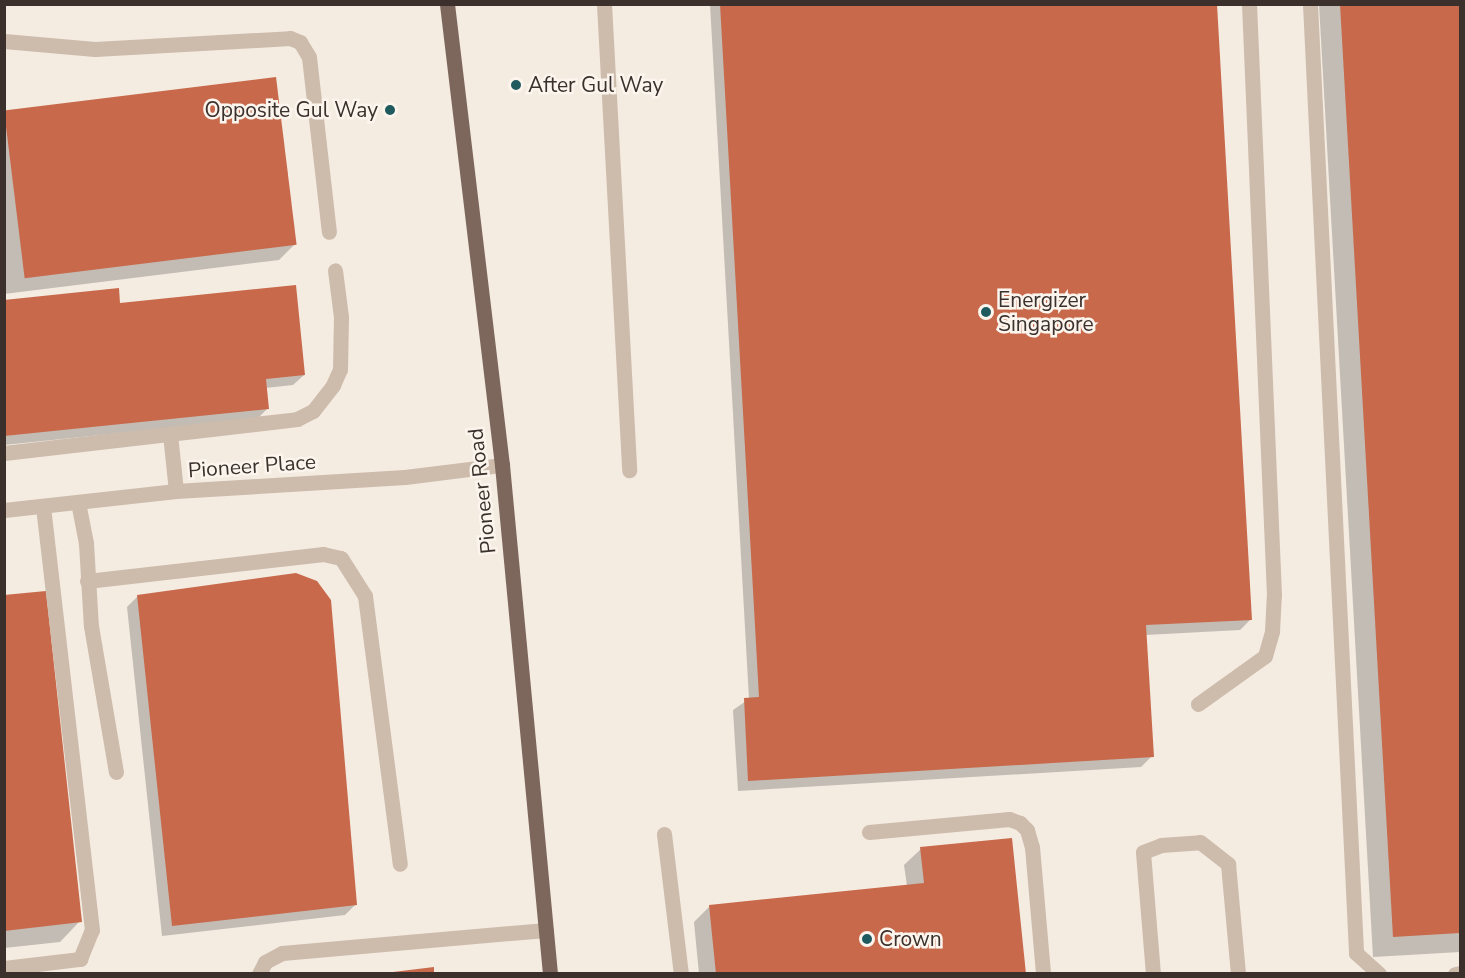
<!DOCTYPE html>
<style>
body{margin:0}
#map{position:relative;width:1465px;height:978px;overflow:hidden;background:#f4ebe1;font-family:"Nunito Sans",sans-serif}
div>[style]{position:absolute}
.shadow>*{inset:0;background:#0003}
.building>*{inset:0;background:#c8694b;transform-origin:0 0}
.minor>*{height:15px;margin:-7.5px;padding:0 7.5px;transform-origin:7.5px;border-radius:7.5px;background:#cdbbac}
.major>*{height:15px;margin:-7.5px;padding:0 7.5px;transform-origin:7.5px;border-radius:7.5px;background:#7d675c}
.dots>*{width:16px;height:16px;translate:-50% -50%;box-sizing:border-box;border:3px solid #fbf5ee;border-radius:50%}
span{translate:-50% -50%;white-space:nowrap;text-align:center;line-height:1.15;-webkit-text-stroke:5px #fbf5ee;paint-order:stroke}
.poi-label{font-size:21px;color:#3b302b}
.left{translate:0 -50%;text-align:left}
.right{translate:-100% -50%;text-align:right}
.street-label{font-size:21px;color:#3b302b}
.frame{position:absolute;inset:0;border:6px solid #3b302b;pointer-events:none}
</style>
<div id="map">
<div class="shadow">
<div style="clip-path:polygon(710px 4px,1216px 4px,1251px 619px,1240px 630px,1145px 635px,1152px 756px,1141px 767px,738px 791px,733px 710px,749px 699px)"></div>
<div style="clip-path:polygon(1319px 4px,1460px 4px,1460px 952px,1373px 957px)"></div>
<div style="clip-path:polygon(4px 112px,295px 244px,279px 260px,4px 294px)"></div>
<div style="clip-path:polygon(4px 301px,118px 304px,304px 375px,293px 385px,265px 388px,267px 409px,257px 419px,4px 445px)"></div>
<div style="clip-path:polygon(138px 596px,355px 905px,345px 915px,162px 936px,127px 607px)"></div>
<div style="clip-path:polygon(4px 597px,80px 921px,60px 942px,4px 948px)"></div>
<div style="clip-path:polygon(921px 849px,1024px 974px,699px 974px,694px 922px,710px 906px,907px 886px,904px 865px)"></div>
</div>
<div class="building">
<div style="clip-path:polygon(720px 4px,1217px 4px,1252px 620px,1146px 625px,1154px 757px,748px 781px,744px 698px,759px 697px)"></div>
<div style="clip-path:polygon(1340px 4px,1460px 4px,1460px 933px,1393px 937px)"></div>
<div style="left:276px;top:77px;width:169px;height:274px;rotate:83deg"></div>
<div style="clip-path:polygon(296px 285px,305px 375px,266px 379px,269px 409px,4px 436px,4px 300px,119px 288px,120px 303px)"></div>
<div style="clip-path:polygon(296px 573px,317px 581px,331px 600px,357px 905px,172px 926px,137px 595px)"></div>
<div style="clip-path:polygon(46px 591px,82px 922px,4px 931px,4px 595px)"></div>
<div style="clip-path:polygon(1012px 838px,1026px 974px,716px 974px,709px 905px,924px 883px,920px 847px)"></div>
<div style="clip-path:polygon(434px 967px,434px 974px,393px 974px,393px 972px)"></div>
</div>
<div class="minor">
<div style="left:604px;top:4px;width:467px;rotate:86.9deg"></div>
<div style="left:1310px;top:4px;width:950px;rotate:87.22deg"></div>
<div style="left:1356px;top:953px;width:31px;rotate:42deg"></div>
<div style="left:4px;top:41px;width:91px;rotate:5deg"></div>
<div style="left:95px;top:49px;width:195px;rotate:-3.2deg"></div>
<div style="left:290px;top:38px;width:11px;rotate:22deg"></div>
<div style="left:300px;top:42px;width:17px;rotate:59deg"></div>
<div style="left:309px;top:57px;width:176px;rotate:83.5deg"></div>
<div style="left:170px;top:434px;width:57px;rotate:84deg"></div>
<div style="left:4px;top:453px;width:295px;rotate:-6.6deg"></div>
<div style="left:297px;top:419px;width:18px;rotate:-27deg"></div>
<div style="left:313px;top:411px;width:33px;rotate:-52deg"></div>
<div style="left:333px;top:385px;width:17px;rotate:-66deg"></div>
<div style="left:340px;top:369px;width:52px;rotate:-88.9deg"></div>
<div style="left:341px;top:317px;width:47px;rotate:-97.3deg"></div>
<div style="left:78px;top:502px;width:42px;rotate:79deg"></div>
<div style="left:86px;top:543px;width:83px;rotate:86.6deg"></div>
<div style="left:91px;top:626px;width:148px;rotate:80.3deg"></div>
<div style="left:4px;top:510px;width:173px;rotate:-6.3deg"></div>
<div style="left:176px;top:491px;width:229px;rotate:-3.5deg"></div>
<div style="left:405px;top:477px;width:98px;rotate:-7.1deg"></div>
<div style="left:87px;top:581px;width:238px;rotate:-6.5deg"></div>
<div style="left:323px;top:554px;width:18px;rotate:13deg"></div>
<div style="left:341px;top:558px;width:45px;rotate:57.7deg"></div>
<div style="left:365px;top:596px;width:270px;rotate:82.6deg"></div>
<div style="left:1198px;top:704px;width:82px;rotate:-35.6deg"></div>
<div style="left:1265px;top:656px;width:26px;rotate:-74deg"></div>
<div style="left:1272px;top:631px;width:36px;rotate:-87deg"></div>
<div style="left:1274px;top:595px;width:592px;rotate:-92.42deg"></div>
<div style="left:869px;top:832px;width:141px;rotate:-5.3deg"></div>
<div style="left:1009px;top:819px;width:12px;rotate:20deg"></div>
<div style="left:1020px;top:823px;width:10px;rotate:45deg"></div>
<div style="left:1027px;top:830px;width:18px;rotate:74deg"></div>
<div style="left:1032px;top:847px;width:127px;rotate:85deg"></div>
<div style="left:664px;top:834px;width:141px;rotate:83.1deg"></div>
<div style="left:4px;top:968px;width:77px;rotate:-6.8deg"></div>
<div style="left:80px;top:959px;width:31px;rotate:-68deg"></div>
<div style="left:92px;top:930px;width:427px;rotate:-96.6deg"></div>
<div style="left:259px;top:974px;width:13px;rotate:-63deg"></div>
<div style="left:265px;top:962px;width:19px;rotate:-28deg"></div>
<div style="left:282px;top:953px;width:265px;rotate:-5deg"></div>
<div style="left:1153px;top:974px;width:122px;rotate:-94.7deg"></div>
<div style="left:1143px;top:852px;width:19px;rotate:-21deg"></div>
<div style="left:1161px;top:845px;width:39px;rotate:-4deg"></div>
<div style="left:1200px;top:842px;width:36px;rotate:38deg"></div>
<div style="left:1228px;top:864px;width:110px;rotate:84.8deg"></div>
<div style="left:1455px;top:974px;width:5px;rotate:-11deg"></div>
</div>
<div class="major">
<div style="left:447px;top:4px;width:464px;rotate:83.2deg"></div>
<div style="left:502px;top:465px;width:511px;rotate:84.61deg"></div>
</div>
<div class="dots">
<div style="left:516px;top:85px;background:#1f5a5e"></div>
<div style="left:390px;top:110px;background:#1f5a5e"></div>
<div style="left:986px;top:312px;background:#1f5a5e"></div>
<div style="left:867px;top:939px;background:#1f5a5e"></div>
</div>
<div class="poi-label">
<span class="left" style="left:528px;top:85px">After Gul Way</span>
<span class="right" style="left:378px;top:110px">Opposite Gul Way</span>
<span class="left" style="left:998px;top:312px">Energizer<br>Singapore</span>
<span class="left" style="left:879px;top:939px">Crown</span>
</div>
<div class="street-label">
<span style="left:252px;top:466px;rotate:-4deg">Pioneer Place</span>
<span style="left:482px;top:491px;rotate:-96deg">Pioneer Road</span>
</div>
<div class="frame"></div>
</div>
